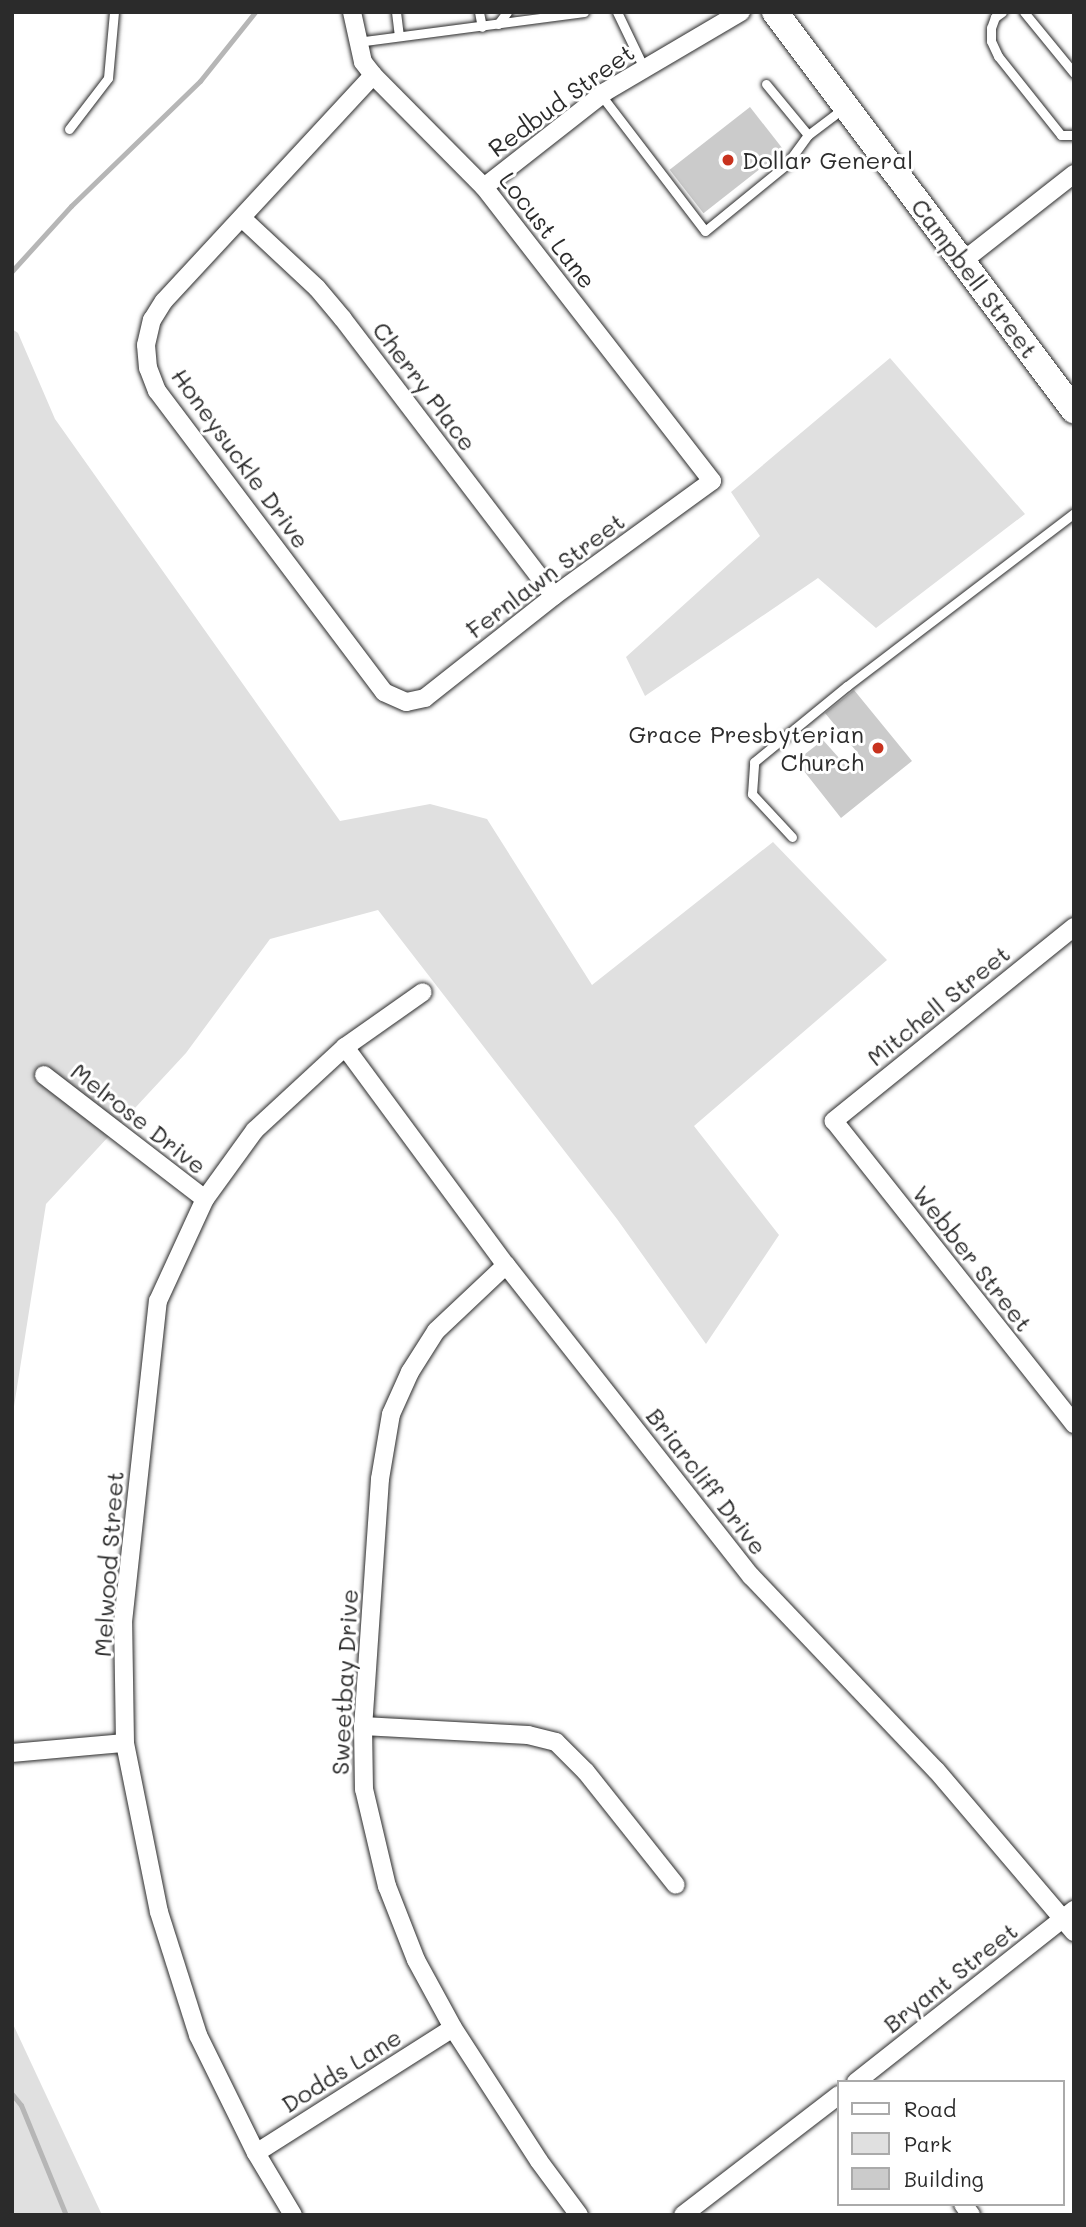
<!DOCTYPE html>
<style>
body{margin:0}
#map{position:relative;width:1086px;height:2227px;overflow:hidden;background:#fff;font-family:Mali,sans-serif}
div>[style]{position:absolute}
.green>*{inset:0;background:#e0e0e0}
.stream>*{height:5px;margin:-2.5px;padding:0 2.5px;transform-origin:2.5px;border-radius:2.5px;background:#b6b6b6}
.building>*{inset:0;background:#cbcbcb;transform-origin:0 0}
.roads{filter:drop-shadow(0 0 2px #2b2b2b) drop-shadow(0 0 2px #2b2b2b)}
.lane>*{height:9px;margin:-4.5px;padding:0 4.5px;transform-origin:4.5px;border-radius:4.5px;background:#fff}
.street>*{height:18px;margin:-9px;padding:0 9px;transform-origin:9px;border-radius:9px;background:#fff}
.secondary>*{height:26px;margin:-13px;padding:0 13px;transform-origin:13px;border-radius:13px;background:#fff}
.dots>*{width:19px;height:19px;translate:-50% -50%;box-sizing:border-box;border:4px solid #fff;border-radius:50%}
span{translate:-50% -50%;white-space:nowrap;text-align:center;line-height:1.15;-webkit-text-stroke:6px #fff;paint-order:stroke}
.street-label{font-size:24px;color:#2b2b2b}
.poi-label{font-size:24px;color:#2b2b2b}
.left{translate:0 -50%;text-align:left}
.right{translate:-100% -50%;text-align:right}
.frame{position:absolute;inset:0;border:14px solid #2b2b2b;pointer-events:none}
.legend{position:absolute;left:837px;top:2080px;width:228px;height:126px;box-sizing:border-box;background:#fff;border:2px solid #aaa;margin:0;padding:9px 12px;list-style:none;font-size:21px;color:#2b2b2b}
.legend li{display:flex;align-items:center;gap:14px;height:35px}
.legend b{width:35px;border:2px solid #aaa}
</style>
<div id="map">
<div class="green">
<div style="clip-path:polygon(12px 329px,18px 333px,55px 419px,340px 821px,430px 804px,487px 819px,592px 985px,773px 842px,887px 960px,694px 1126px,779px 1235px,706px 1344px,617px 1219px,378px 910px,270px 939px,186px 1053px,46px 1204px,12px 1419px)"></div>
<div style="clip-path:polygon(890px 358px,1025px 514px,876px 628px,818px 578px,645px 696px,626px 657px,760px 536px,731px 492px)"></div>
<div style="clip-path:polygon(12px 2022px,102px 2215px,12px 2215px)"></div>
</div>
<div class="stream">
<div style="left:12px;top:271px;width:88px;rotate:-47.8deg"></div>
<div style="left:71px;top:206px;width:180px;rotate:-44.1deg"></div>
<div style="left:200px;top:81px;width:88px;rotate:-51.4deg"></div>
<div style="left:12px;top:2094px;width:14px;rotate:51deg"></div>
<div style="left:21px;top:2105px;width:119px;rotate:67.8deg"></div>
</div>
<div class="building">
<div style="left:750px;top:107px;width:55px;height:102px;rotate:52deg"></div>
<div style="clip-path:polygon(854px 690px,912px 761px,841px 818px,796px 761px,823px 740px,848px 768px,861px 757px,825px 713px)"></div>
</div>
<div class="roads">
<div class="lane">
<div style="left:396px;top:12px;width:24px;rotate:83deg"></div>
<div style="left:479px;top:12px;width:15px;rotate:79deg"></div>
<div style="left:617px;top:12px;width:62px;rotate:64.3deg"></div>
<div style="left:1002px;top:12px;width:9px;rotate:144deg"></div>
<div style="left:995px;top:17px;width:12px;rotate:110deg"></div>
<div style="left:991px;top:28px;width:13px;rotate:90deg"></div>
<div style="left:991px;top:41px;width:17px;rotate:65deg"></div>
<div style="left:998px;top:56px;width:101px;rotate:51.4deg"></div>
<div style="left:1061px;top:135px;width:13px"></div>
<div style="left:1024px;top:12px;width:79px;rotate:50.7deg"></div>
<div style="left:498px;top:24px;width:15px;rotate:-53deg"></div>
<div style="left:357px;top:42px;width:229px;rotate:-7.5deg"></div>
<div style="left:766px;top:84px;width:66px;rotate:50.5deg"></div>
<div style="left:808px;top:135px;width:46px;rotate:-37.1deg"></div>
<div style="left:601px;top:95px;width:171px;rotate:52.6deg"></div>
<div style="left:705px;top:231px;width:104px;rotate:-39.2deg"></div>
<div style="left:786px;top:165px;width:37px;rotate:-54deg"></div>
<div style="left:69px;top:129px;width:64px;rotate:-52.6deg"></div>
<div style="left:108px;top:78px;width:66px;rotate:-84.8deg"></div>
<div style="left:792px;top:837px;width:59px;rotate:-132.9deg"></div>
<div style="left:752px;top:794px;width:32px;rotate:-86deg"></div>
<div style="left:754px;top:762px;width:120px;rotate:-39.3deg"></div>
<div style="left:847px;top:686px;width:285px;rotate:-37.3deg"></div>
</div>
<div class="street">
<div style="left:352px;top:12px;width:51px;rotate:77.6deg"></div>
<div style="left:363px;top:62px;width:16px;rotate:52deg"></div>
<div style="left:373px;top:75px;width:158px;rotate:45.3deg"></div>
<div style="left:484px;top:187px;width:372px;rotate:52.2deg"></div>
<div style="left:712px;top:481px;width:195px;rotate:144deg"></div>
<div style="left:554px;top:596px;width:164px;rotate:141.7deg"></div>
<div style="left:425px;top:698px;width:19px;rotate:168deg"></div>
<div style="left:406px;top:702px;width:24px;rotate:-156deg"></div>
<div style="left:384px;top:692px;width:377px;rotate:-127deg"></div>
<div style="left:157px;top:391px;width:25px;rotate:-111deg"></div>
<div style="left:148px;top:368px;width:23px;rotate:-95deg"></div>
<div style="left:146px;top:345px;width:26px;rotate:-77deg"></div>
<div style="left:152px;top:320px;width:22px;rotate:-58deg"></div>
<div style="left:164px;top:301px;width:308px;rotate:-47.2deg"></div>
<div style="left:484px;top:187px;width:154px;rotate:-38.1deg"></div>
<div style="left:605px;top:92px;width:158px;rotate:-30.5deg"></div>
<div style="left:243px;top:219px;width:101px;rotate:43deg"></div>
<div style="left:317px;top:288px;width:40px;rotate:50deg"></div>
<div style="left:343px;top:319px;width:348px;rotate:52.7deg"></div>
<div style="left:963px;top:261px;width:141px;rotate:-38.1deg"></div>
<div style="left:1074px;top:927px;width:309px;rotate:141.1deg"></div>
<div style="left:834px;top:1121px;width:387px;rotate:51.6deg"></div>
<div style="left:345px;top:1047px;width:271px;rotate:53.6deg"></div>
<div style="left:506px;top:1265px;width:396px;rotate:51.8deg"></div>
<div style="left:751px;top:1576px;width:268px;rotate:46.4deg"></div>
<div style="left:936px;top:1770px;width:213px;rotate:49.6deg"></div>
<div style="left:44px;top:1075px;width:203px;rotate:37.6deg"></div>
<div style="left:506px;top:1265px;width:96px;rotate:136.7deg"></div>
<div style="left:436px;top:1331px;width:49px;rotate:122.4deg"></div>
<div style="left:410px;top:1372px;width:46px;rotate:114.3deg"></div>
<div style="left:391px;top:1414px;width:66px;rotate:99.6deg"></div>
<div style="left:380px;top:1479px;width:248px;rotate:93.9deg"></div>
<div style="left:363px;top:1726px;width:63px;rotate:89.1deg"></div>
<div style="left:364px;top:1789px;width:100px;rotate:76.7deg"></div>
<div style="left:387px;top:1886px;width:79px;rotate:68.6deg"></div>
<div style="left:416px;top:1960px;width:77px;rotate:61.4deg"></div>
<div style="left:453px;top:2028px;width:158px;rotate:57.1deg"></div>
<div style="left:539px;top:2161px;width:67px;rotate:53.5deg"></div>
<div style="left:363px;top:1726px;width:165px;rotate:3.1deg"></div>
<div style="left:528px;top:1735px;width:29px;rotate:14deg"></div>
<div style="left:556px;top:1742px;width:42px;rotate:45deg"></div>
<div style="left:586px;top:1772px;width:144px;rotate:51.5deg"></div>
<div style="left:12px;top:1753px;width:113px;rotate:-5.1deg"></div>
<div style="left:856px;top:2082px;width:278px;rotate:-38.3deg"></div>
<div style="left:256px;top:2153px;width:233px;rotate:-32.4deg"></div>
<div style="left:963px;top:2204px;width:14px;rotate:54deg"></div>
<div style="left:293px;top:2215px;width:72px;rotate:-120.8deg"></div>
<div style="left:256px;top:2153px;width:131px;rotate:-116.2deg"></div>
<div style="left:198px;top:2035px;width:129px;rotate:-107.6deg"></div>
<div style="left:159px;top:1912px;width:172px;rotate:-101.4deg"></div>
<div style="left:125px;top:1743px;width:121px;rotate:-90.9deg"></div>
<div style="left:123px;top:1622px;width:323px;rotate:-83.8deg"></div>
<div style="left:158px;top:1301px;width:112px;rotate:-65.3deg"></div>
<div style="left:205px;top:1199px;width:85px;rotate:-54.1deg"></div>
<div style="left:255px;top:1130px;width:122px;rotate:-42.7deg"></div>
<div style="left:345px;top:1047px;width:95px;rotate:-35.2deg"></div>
<div style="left:683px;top:2215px;width:197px;rotate:-37.6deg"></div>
</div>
<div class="secondary">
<div style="left:775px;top:12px;width:498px;rotate:53.1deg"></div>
</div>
</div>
<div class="dots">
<div style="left:728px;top:160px;background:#c8321e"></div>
<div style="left:878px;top:748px;background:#c8321e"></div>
</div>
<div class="street-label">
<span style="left:561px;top:100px;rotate:-36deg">Redbud Street</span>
<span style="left:548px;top:230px;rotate:52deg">Locust Lane</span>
<span style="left:975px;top:278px;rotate:53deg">Campbell Street</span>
<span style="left:425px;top:386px;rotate:53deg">Cherry Place</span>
<span style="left:241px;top:458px;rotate:54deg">Honeysuckle Drive</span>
<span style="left:545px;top:575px;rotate:-37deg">Fernlawn Street</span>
<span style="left:938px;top:1005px;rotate:-39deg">Mitchell Street</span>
<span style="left:139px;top:1118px;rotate:38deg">Melrose Drive</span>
<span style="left:973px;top:1258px;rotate:52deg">Webber Street</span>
<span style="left:707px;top:1481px;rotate:52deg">Briarcliff Drive</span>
<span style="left:108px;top:1564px;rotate:-86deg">Melwood Street</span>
<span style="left:344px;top:1682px;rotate:-87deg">Sweetbay Drive</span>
<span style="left:950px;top:1977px;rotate:-38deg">Bryant Street</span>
<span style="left:341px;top:2070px;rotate:-32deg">Dodds Lane</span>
</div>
<div class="poi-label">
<span class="left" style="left:742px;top:160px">Dollar General</span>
<span class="right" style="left:864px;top:748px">Grace Presbyterian<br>Church</span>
</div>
<div class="frame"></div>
<ul class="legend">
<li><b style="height:9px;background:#fff"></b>Road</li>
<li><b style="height:19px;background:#e0e0e0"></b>Park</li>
<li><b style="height:19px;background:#cbcbcb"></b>Building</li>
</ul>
</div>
